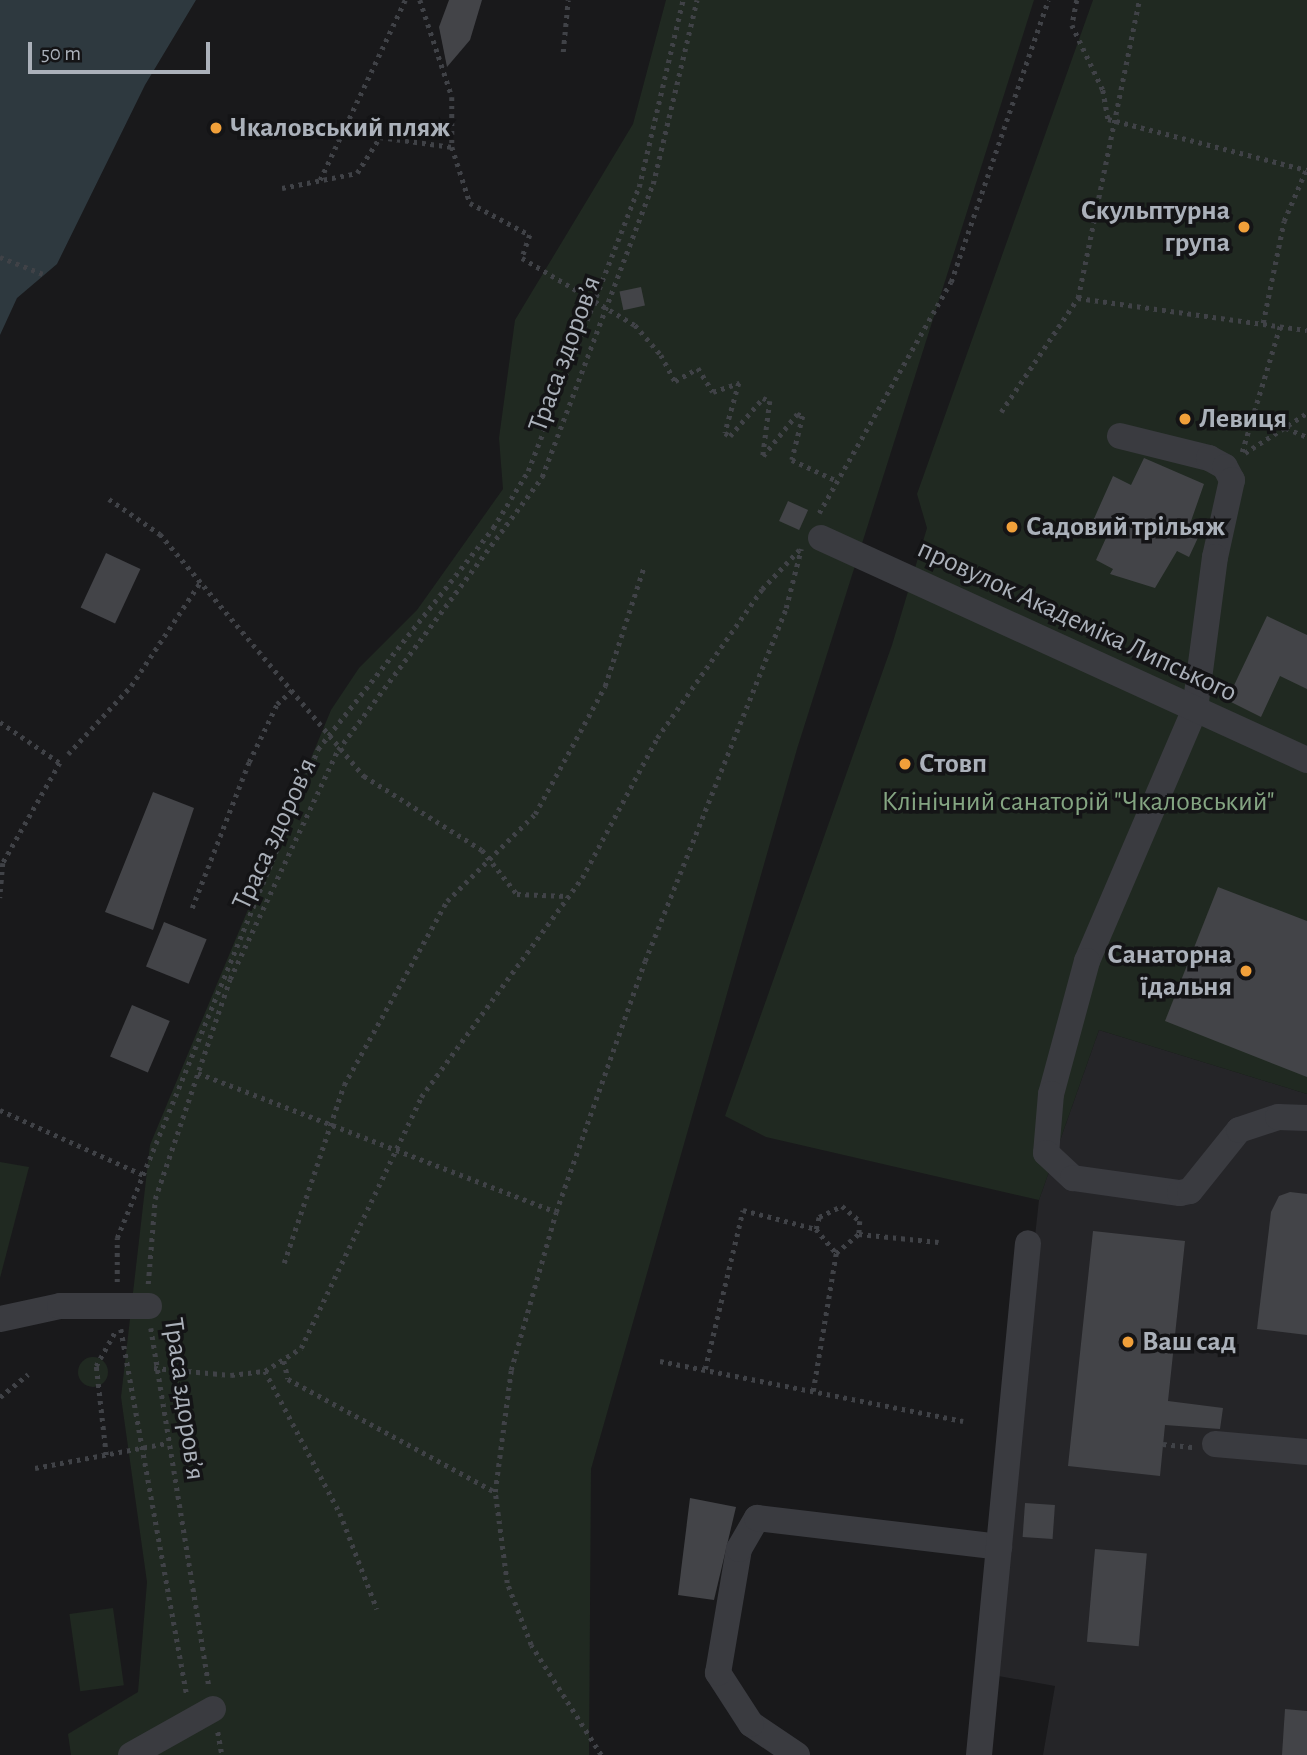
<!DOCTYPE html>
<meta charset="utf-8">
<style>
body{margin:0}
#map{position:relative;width:1307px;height:1755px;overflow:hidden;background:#19191b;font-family:"Alegreya Sans",sans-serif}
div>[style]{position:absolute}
.built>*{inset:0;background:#252528}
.green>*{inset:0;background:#202921;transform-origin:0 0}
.round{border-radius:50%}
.water>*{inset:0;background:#2e393f}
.building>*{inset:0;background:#434448;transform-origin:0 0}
.path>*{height:4.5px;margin-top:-2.25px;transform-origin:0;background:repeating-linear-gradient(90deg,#404247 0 3.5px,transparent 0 8.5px)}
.minor>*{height:26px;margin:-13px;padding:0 13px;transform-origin:13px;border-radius:13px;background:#3a3b40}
.dots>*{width:19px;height:19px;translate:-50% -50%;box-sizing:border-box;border:4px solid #141416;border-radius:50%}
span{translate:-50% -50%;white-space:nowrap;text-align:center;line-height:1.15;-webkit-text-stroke:7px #141416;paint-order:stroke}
.poi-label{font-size:28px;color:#abb1ba;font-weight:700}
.left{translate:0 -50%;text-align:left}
.right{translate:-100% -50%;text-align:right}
.street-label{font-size:28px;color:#abb1ba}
.park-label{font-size:28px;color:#84a582}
.scale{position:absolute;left:28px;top:42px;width:182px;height:32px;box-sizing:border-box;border:4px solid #abb1ba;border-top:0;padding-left:9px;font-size:21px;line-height:24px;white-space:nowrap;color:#abb1ba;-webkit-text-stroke:5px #141416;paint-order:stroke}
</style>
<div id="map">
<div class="built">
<div style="clip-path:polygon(1099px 1030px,1307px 1094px,1307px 1755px,1043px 1755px,1055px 1686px,987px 1674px,1039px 1200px)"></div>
</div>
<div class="green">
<div style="clip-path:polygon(666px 0,1034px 0,797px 749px,591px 1469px,589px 1755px,71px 1755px,68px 1734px,138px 1692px,147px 1582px,121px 1397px,150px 1145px,331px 710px,359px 668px,417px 610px,503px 489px,499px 438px,515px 320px,633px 124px)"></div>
<div style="clip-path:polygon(1093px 0,1307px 0,1307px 1094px,1099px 1030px,1039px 1200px,766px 1137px,725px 1116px,892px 645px,927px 528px,917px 494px)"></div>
<div style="clip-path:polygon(0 1162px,29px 1167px,0 1278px)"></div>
<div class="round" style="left:78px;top:1357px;width:30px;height:30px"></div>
<div style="left:113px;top:1608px;width:78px;height:44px;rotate:82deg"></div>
</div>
<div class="water">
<div style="clip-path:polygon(0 0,196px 0,145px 85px,57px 264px,17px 298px,0 335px)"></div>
</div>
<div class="building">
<div style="clip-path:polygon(449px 0,482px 0,470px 40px,447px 67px,439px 27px)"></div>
<div style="left:641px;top:287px;width:19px;height:22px;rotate:78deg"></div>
<div style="clip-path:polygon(1144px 458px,1204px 484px,1190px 524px,1202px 529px,1189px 557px,1177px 551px,1155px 588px,1110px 574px,1113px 569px,1096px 560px,1106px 538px,1089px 530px,1113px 476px,1131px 485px)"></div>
<div style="left:788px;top:501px;width:22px;height:22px;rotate:24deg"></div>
<div style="left:106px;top:553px;width:38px;height:60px;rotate:25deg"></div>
<div style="clip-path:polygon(1267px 616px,1307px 635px,1307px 689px,1280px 676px,1261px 717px,1227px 700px)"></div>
<div style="clip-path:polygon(153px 792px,194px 808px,153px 930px,105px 912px)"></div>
<div style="clip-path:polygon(1218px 887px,1307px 921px,1307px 1077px,1165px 1021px)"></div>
<div style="left:164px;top:922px;width:46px;height:48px;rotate:22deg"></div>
<div style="left:132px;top:1005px;width:41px;height:56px;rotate:23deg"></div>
<div style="clip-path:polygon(1290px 1192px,1307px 1194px,1307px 1335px,1257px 1329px,1271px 1212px,1279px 1196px)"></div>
<div style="clip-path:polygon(1093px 1231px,1185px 1241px,1168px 1401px,1223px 1408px,1220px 1429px,1165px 1425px,1160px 1476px,1068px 1466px)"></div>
<div style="clip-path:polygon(690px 1498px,736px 1507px,714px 1600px,678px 1595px)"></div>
<div style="left:1025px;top:1503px;width:30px;height:34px;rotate:4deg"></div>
<div style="left:1095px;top:1549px;width:52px;height:93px;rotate:5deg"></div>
<div style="clip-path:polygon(1285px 1709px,1307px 1711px,1307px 1755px,1282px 1755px)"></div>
</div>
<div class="path">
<div style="left:420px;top:0;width:102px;rotate:71.7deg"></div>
<div style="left:452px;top:97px;width:50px;rotate:90deg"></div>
<div style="left:1077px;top:0;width:25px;rotate:101deg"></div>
<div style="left:1072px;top:25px;width:72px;rotate:64.5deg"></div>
<div style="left:1103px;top:90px;width:29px;rotate:80deg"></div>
<div style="left:1108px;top:119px;width:205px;rotate:14.4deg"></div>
<div style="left:563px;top:52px;width:52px;rotate:-84.5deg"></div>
<div style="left:320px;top:180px;width:199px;rotate:-64.7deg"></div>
<div style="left:282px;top:188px;width:76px;rotate:-11.3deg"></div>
<div style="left:357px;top:173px;width:43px;rotate:-57.4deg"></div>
<div style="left:380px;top:137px;width:73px;rotate:7.9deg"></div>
<div style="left:452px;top:147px;width:59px;rotate:72.2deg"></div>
<div style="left:470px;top:203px;width:68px;rotate:28.1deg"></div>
<div style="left:530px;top:235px;width:24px;rotate:109deg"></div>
<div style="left:522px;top:258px;width:131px;rotate:30.7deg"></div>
<div style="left:635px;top:325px;width:38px;rotate:49deg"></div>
<div style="left:0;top:257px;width:46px;rotate:21.6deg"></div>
<div style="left:1078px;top:298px;width:304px;rotate:-78.4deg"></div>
<div style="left:1263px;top:323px;width:104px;rotate:-78.4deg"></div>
<div style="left:1284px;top:221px;width:56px;rotate:-66.7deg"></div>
<div style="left:661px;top:355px;width:30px;rotate:62deg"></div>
<div style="left:675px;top:381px;width:26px;rotate:-29deg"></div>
<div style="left:698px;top:368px;width:28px;rotate:58deg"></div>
<div style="left:713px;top:392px;width:28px;rotate:-19deg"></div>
<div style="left:739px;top:383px;width:52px;rotate:105.6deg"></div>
<div style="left:725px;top:433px;width:6px;rotate:31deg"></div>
<div style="left:730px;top:436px;width:50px;rotate:-49deg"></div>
<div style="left:763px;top:398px;width:8px;rotate:23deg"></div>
<div style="left:770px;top:401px;width:55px;rotate:97.3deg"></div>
<div style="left:763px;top:456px;width:54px;rotate:-51deg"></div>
<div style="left:797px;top:414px;width:6px;rotate:18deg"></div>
<div style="left:803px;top:416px;width:45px;rotate:104deg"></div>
<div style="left:792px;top:460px;width:50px;rotate:25deg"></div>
<div style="left:1001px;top:412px;width:138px;rotate:-56deg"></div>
<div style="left:1078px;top:298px;width:231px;rotate:8deg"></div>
<div style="left:1286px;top:428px;width:23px;rotate:23deg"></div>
<div style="left:1242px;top:452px;width:132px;rotate:-73.2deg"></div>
<div style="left:1245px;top:453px;width:74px;rotate:-32.8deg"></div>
<div style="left:109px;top:499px;width:62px;rotate:34.5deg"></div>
<div style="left:160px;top:534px;width:317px;rotate:49.9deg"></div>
<div style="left:364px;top:776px;width:139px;rotate:32.1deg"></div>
<div style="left:482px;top:850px;width:56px;rotate:51.5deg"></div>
<div style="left:517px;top:894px;width:50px;rotate:2.3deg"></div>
<div style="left:819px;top:513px;width:266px;rotate:-60.3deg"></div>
<div style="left:951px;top:282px;width:298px;rotate:-71deg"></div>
<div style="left:0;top:722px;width:73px;rotate:34.3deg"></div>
<div style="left:60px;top:763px;width:115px;rotate:119.7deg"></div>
<div style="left:3px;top:863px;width:35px;rotate:95deg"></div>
<div style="left:68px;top:754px;width:93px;rotate:-47.2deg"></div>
<div style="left:131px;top:686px;width:126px;rotate:-56.3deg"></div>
<div style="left:192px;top:908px;width:157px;rotate:-68.7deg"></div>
<div style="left:249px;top:762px;width:64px;rotate:-64.2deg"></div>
<div style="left:277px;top:704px;width:24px;rotate:-42deg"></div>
<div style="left:198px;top:1073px;width:384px;rotate:21.2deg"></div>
<div style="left:0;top:1110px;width:157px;rotate:24.4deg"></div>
<div style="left:816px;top:1229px;width:31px;rotate:50deg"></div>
<div style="left:284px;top:1263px;width:188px;rotate:-71.4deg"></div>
<div style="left:344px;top:1085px;width:211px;rotate:-60.8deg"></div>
<div style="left:447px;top:901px;width:124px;rotate:-44.7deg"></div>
<div style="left:535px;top:814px;width:146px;rotate:-61.3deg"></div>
<div style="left:605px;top:686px;width:125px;rotate:-71.9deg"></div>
<div style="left:117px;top:1282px;width:44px;rotate:-90deg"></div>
<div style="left:117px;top:1238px;width:529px;rotate:-67.66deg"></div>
<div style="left:318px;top:749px;width:282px;rotate:-51.6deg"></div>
<div style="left:493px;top:528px;width:67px;rotate:-58.4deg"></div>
<div style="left:528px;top:471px;width:305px;rotate:-68.7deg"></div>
<div style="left:639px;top:187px;width:192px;rotate:-76.8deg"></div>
<div style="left:148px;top:1284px;width:85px;rotate:-85.3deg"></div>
<div style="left:155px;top:1199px;width:232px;rotate:-71.2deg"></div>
<div style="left:230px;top:979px;width:253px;rotate:-64.8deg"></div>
<div style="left:338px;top:750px;width:341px;rotate:-53.2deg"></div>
<div style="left:542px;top:477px;width:313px;rotate:-69.3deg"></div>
<div style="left:653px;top:184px;width:189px;rotate:-76.6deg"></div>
<div style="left:151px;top:1328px;width:362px;rotate:80.8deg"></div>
<div style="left:121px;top:1329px;width:373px;rotate:79.8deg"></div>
<div style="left:284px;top:1361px;width:18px;rotate:77deg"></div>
<div style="left:288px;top:1379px;width:236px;rotate:28.6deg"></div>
<div style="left:660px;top:1361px;width:309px;rotate:11.2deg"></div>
<div style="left:154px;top:1368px;width:77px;rotate:5.2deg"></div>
<div style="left:231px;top:1375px;width:34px;rotate:-7deg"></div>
<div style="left:265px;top:1371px;width:43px;rotate:-32.6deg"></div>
<div style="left:301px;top:1348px;width:278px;rotate:-64.4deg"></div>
<div style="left:421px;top:1097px;width:272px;rotate:-53.7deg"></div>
<div style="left:582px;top:878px;width:159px;rotate:-61.8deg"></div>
<div style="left:657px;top:738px;width:182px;rotate:-54.8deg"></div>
<div style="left:762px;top:589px;width:54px;rotate:-46.5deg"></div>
<div style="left:705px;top:1369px;width:163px;rotate:-76.6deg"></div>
<div style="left:743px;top:1210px;width:75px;rotate:14.6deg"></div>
<div style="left:816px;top:1229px;width:12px;rotate:-76deg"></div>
<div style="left:819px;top:1217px;width:25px;rotate:-26deg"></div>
<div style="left:842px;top:1206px;width:23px;rotate:40deg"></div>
<div style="left:860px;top:1221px;width:13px;rotate:94deg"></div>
<div style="left:265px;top:1371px;width:161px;rotate:62.2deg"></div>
<div style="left:340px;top:1513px;width:103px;rotate:68.9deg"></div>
<div style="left:813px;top:1391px;width:140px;rotate:-80.5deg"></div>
<div style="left:836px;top:1253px;width:30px;rotate:-40deg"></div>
<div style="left:859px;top:1234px;width:80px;rotate:5.7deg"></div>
<div style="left:0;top:1397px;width:36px;rotate:-39deg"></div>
<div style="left:1163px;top:1444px;width:31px;rotate:6deg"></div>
<div style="left:106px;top:1455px;width:90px;rotate:-96.4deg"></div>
<div style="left:96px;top:1366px;width:41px;rotate:-60.9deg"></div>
<div style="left:35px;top:1468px;width:134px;rotate:-10.7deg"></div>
<div style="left:218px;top:1732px;width:23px;rotate:80deg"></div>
<div style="left:601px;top:1755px;width:130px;rotate:-122.5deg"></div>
<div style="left:531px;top:1645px;width:66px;rotate:-111.2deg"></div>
<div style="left:507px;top:1583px;width:92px;rotate:-97.5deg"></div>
<div style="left:495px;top:1492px;width:123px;rotate:-82.5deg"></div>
<div style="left:511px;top:1370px;width:164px;rotate:-74.1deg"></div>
<div style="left:556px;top:1212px;width:266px;rotate:-70.5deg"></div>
<div style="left:645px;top:961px;width:380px;rotate:-68.2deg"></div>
<div style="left:786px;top:608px;width:61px;rotate:-75.7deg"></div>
</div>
<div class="minor">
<div style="left:1120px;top:436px;width:92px;rotate:13.9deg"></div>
<div style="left:1209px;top:458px;width:18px;rotate:29deg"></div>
<div style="left:1225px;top:467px;width:15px;rotate:62deg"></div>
<div style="left:1232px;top:480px;width:79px;rotate:102.4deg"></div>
<div style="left:1215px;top:557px;width:153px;rotate:97.5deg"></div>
<div style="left:1195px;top:709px;width:274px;rotate:113.2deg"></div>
<div style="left:1087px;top:961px;width:138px;rotate:105.1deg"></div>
<div style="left:1051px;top:1094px;width:59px;rotate:94.8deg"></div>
<div style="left:1046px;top:1153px;width:37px;rotate:43deg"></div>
<div style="left:1073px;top:1178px;width:108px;rotate:8deg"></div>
<div style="left:1180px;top:1193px;width:10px;rotate:-11deg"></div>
<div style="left:1190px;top:1191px;width:78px;rotate:-51.2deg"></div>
<div style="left:1239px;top:1130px;width:41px;rotate:-18.4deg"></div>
<div style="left:1278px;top:1117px;width:29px;rotate:2deg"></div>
<div style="left:821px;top:538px;width:534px;rotate:24.55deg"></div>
<div style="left:0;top:1319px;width:61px;rotate:-12.2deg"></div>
<div style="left:60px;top:1306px;width:89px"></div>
<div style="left:1215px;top:1444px;width:92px;rotate:5deg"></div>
<div style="left:131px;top:1755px;width:94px;rotate:-29.3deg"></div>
<div style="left:797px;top:1755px;width:55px;rotate:-146deg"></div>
<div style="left:751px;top:1724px;width:61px;rotate:-122.9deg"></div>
<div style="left:718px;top:1673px;width:126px;rotate:-80.4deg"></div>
<div style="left:739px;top:1549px;width:36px;rotate:-60deg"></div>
<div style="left:757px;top:1518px;width:244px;rotate:6.8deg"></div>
<div style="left:979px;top:1755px;width:514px;rotate:-84.53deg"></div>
</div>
<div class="dots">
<div style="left:216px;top:128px;background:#f1a03a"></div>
<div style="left:1244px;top:227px;background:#f1a03a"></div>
<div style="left:1185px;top:419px;background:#f1a03a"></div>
<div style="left:1012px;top:527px;background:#f1a03a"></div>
<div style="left:905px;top:764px;background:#f1a03a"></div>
<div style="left:1246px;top:971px;background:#f1a03a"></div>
<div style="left:1128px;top:1342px;background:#f1a03a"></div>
</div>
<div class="poi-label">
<span class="left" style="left:230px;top:128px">Чкаловський пляж</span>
<span class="right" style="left:1230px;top:227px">Скульптурна<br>група</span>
<span class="left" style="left:1199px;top:419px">Левиця</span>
<span class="left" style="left:1026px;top:527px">Садовий трільяж</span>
<span class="left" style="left:919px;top:764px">Стовп</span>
<span class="right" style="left:1232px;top:971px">Санаторна<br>їдальня</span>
<span class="left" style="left:1142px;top:1342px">Ваш сад</span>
</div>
<div class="street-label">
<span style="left:565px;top:354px;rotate:-70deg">Траса здоров’я</span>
<span style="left:1077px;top:621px;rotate:25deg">провулок Академіка Липського</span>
<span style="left:275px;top:834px;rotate:-65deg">Траса здоров’я</span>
<span style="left:184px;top:1399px;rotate:82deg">Траса здоров’я</span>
</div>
<div class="park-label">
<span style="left:1078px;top:802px">Клінічний санаторій "Чкаловський"</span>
</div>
<div class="scale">50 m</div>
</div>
